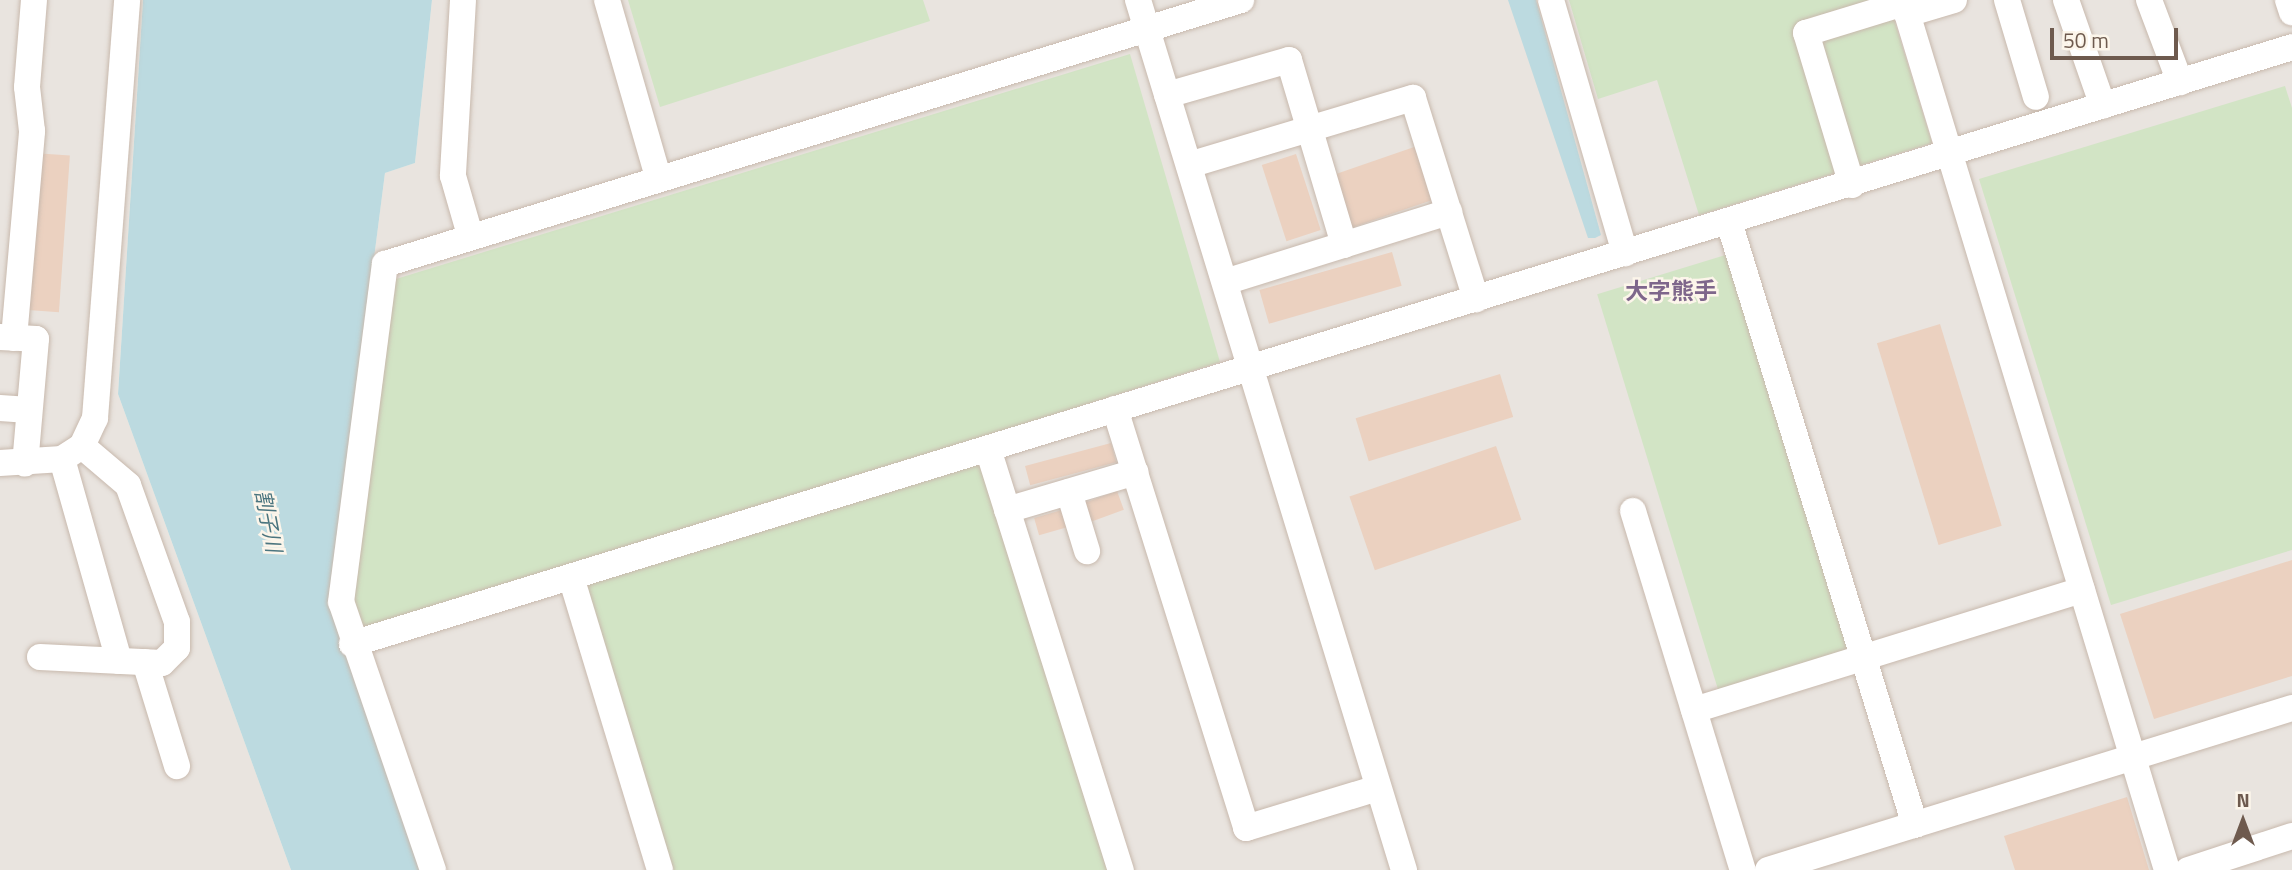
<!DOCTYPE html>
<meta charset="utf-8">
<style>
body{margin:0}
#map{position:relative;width:2292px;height:870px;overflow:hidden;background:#f9f1e5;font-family:"Titillium Web","Noto Sans JP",sans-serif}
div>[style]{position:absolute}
.industrial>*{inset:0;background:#e9e4df}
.green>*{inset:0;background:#d2e4c5;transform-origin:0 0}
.water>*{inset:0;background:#bcdae0}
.building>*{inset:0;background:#ebd1c0;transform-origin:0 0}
.roads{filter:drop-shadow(0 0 2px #c8b9ad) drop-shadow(0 0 2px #c8b9ad)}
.minor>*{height:26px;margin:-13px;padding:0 13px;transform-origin:13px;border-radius:13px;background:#fff}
span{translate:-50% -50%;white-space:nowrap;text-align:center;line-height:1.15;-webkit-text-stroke:5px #fcf5ea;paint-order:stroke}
.water-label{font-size:21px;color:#4b757f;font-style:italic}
.quarter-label{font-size:23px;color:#7e668b;font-weight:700}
.north{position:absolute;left:2208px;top:786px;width:70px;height:70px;-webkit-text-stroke:5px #fcf5ea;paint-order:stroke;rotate:0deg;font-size:19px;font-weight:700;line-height:28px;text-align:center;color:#6e5a4e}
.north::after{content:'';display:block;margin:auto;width:24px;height:32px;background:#6e5a4e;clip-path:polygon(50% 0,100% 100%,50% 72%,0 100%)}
.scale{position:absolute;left:2050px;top:28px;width:128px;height:32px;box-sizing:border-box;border:4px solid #6e5a4e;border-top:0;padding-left:9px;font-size:21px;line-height:24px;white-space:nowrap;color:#6e5a4e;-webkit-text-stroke:5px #fcf5ea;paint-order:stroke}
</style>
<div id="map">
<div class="industrial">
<div style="clip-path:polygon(0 0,143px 0,118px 394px,291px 870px,0 870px)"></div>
<div style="clip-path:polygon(432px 0,2292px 0,2292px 870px,422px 870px,330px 600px,385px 173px,415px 163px)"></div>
</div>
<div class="green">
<div style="clip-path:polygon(628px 0,923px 0,930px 21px,660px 107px)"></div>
<div style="clip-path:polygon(1569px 0,1888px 0,1932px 143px,1699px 215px,1657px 80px,1598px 99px)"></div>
<div style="clip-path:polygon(1130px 54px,1220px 362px,359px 634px,350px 599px,396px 279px)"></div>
<div style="clip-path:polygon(2285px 86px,2292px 108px,2292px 550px,2111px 605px,1979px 179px)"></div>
<div style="left:1732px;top:253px;width:415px;height:141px;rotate:73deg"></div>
<div style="clip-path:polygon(980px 464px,1107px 870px,672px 870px,584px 584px)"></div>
</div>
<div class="water">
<div style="clip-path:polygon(143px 0,432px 0,415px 163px,385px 173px,330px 600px,422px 870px,291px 870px,118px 394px)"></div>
<div style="clip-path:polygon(1508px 0,1536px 0,1601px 235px,1595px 238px,1588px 238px)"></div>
</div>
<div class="building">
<div style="left:1417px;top:146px;width:56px;height:88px;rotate:71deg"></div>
<div style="left:19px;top:152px;width:51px;height:157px;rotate:4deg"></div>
<div style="left:1296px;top:154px;width:80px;height:36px;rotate:72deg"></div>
<div style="left:1392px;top:252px;width:35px;height:138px;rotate:74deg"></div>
<div style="left:1940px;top:324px;width:211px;height:66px;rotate:73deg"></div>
<div style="left:1500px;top:374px;width:45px;height:151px;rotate:73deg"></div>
<div style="left:1111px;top:443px;width:20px;height:89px;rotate:75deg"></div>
<div style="left:1496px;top:446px;width:78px;height:155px;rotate:71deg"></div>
<div style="left:1117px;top:491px;width:20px;height:40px;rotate:70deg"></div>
<div style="left:1062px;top:510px;width:18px;height:29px;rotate:74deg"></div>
<div style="clip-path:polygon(2292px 560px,2292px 676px,2154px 719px,2120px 614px)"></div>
<div style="clip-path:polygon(2127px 797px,2149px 870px,2015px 870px,2004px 836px)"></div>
</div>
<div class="roads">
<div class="minor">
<div style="left:463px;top:0;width:176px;rotate:93.3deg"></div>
<div style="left:453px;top:176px;width:61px;rotate:73.9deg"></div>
<div style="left:607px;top:0;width:184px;rotate:73.9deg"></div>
<div style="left:1138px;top:0;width:910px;rotate:73deg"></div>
<div style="left:1551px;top:0;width:264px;rotate:73.7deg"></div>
<div style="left:1903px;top:0;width:909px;rotate:73.12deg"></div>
<div style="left:2007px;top:0;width:101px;rotate:73.4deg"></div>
<div style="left:2066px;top:0;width:112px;rotate:70.8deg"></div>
<div style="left:2149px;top:0;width:88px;rotate:69.3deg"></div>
<div style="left:2288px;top:0;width:13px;rotate:72deg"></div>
<div style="left:1907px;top:14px;width:49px;rotate:-16.6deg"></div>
<div style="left:1167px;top:95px;width:127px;rotate:-16deg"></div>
<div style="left:1289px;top:60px;width:193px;rotate:73.4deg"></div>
<div style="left:1189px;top:165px;width:234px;rotate:-16.7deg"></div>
<div style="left:1413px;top:98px;width:211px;rotate:72.6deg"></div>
<div style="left:1852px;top:185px;width:159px;rotate:-106.8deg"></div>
<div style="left:1806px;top:33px;width:102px;rotate:-17deg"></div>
<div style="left:1729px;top:222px;width:631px;rotate:72.86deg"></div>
<div style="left:1225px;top:282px;width:235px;rotate:-17.4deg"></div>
<div style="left:0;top:337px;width:36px;rotate:3deg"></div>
<div style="left:36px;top:339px;width:125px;rotate:95deg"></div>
<div style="left:14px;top:338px;width:208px;rotate:-85deg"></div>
<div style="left:32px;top:131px;width:44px;rotate:-96.5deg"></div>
<div style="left:27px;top:87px;width:87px;rotate:-85.4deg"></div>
<div style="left:0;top:408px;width:29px;rotate:4deg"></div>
<div style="left:1115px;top:409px;width:439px;rotate:72.6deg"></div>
<div style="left:1246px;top:828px;width:138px;rotate:-16.9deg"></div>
<div style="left:988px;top:449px;width:442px;rotate:72.5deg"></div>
<div style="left:62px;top:459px;width:210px;rotate:74.2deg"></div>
<div style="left:0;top:463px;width:62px;rotate:-3.7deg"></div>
<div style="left:62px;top:459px;width:24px;rotate:-33deg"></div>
<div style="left:82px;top:446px;width:31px;rotate:-65deg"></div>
<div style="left:95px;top:418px;width:419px;rotate:-85.6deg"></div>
<div style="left:1069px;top:492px;width:62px;rotate:73deg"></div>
<div style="left:1007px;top:510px;width:134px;rotate:-16.5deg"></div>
<div style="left:1633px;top:511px;width:375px;rotate:73deg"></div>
<div style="left:571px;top:577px;width:306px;rotate:73.1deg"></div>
<div style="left:352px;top:644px;width:2030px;rotate:-17.1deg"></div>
<div style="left:40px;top:657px;width:122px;rotate:2.8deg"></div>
<div style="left:162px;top:663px;width:21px;rotate:-45deg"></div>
<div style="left:177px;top:648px;width:26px;rotate:-90deg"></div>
<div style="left:177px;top:622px;width:145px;rotate:-109.7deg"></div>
<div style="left:128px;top:485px;width:60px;rotate:-139.7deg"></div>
<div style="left:145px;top:662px;width:109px;rotate:72.9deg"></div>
<div style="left:1694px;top:710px;width:406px;rotate:-17.2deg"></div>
<div style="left:433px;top:870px;width:283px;rotate:-108.9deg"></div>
<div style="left:341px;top:602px;width:341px;rotate:-82.6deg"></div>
<div style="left:385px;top:264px;width:896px;rotate:-17.14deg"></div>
<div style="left:1768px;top:870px;width:548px;rotate:-17.18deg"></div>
<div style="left:2188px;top:870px;width:109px;rotate:-18.1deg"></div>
</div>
</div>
<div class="water-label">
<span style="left:269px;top:521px;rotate:79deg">割子川</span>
</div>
<div class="quarter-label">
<span style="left:1671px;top:291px">大字熊手</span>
</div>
<div class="north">N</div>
<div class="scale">50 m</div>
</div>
